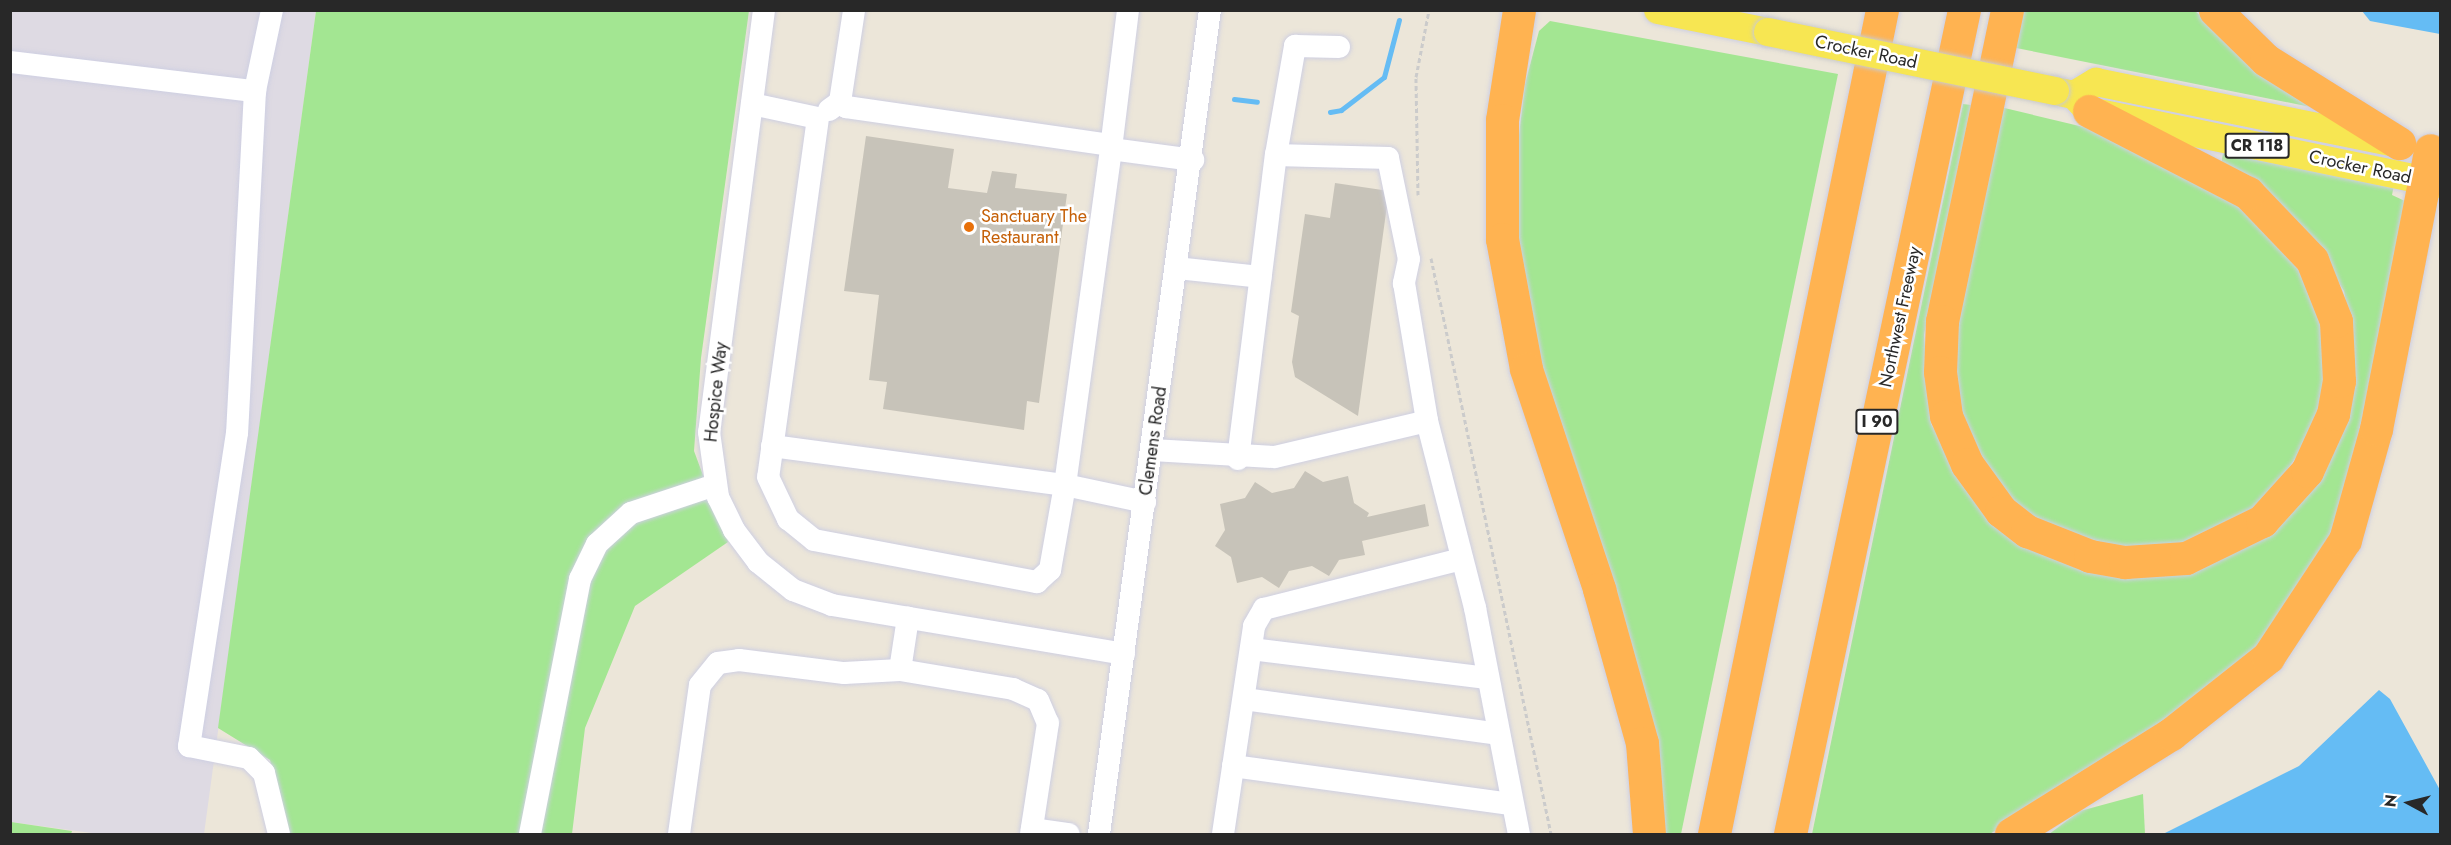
<!DOCTYPE html>
<style>
body{margin:0}
#map{position:relative;width:2451px;height:845px;overflow:hidden;background:#ece6d9;font-family:Jost,sans-serif}
div>[style]{position:absolute}
.industrial>*{inset:0;background:#dedae3}
.green>*{inset:0;background:#a3e692}
.water>*{inset:0;background:#65bcf4}
.stream>*{height:5px;margin:-2.5px;padding:0 2.5px;transform-origin:2.5px;border-radius:2.5px;background:#65bcf4}
.building>*{inset:0;background:#c7c3b9}
.path>*{height:3px;margin-top:-1.5px;transform-origin:0;background:repeating-linear-gradient(90deg,#cbcbcb 0 4.5px,transparent 0 7.5px)}
.roads{filter:drop-shadow(0 0 2px #cecfe2) drop-shadow(0 0 2px #cecfe2)}
.minor>*{height:22px;margin:-11px;padding:0 11px;transform-origin:11px;border-radius:11px;background:#fff}
.major>*{height:28px;margin:-14px;padding:0 14px;transform-origin:14px;border-radius:14px;background:#f7e652}
.highway>*{height:33px;margin:-16.5px;padding:0 16.5px;transform-origin:16.5px;border-radius:16.5px;background:#ffb351}
.bridges{filter:drop-shadow(0 0 2px #cbcbcb) drop-shadow(0 0 2px #cbcbcb)}
.major-bridge>*{height:28px;margin:-14px;padding:0 14px;transform-origin:14px;border-radius:14px;background:#f7e652}
.dots>*{width:16px;height:16px;translate:-50% -50%;box-sizing:border-box;border:3px solid #fff;border-radius:50%}
span{translate:-50% -50%;white-space:nowrap;text-align:center;line-height:1.15;-webkit-text-stroke:5px #fff;paint-order:stroke}
.shield-label span{padding:2px 4px;background:#fff;border:2px solid;border-radius:4px;-webkit-text-stroke-width:0}
.shield-label{font-size:16px;color:#282828;font-weight:700}
.street-label{font-size:18px;color:#282828}
.food-label{font-size:18px;color:#c56008}
.left{translate:0 -50%;text-align:left}
.frame{position:absolute;inset:0;border:12px solid #282828;pointer-events:none}
.north{position:absolute;left:2379px;top:773px;width:60px;height:60px;-webkit-text-stroke:4px #fff;paint-order:stroke;rotate:277deg;font-size:16px;font-weight:700;line-height:24px;text-align:center;color:#282828}
.north::after{content:'';display:block;margin:auto;width:21px;height:27px;background:#282828;clip-path:polygon(50% 0,100% 100%,50% 72%,0 100%)}
</style>
<div id="map">
<div class="industrial">
<div style="clip-path:polygon(11px 11px,316px 11px,204px 834px,99px 834px,11px 822px)"></div>
</div>
<div class="green">
<div style="clip-path:polygon(316px 11px,749px 11px,701px 358px,694px 451px,728px 542px,635px 606px,585px 728px,572px 834px,288px 834px,270px 760px,218px 728px)"></div>
<div style="clip-path:polygon(2014px 11px,2195px 11px,2311px 107px,2006px 46px)"></div>
<div style="clip-path:polygon(1550px 21px,1838px 74px,1681px 834px,1662px 834px,1522px 322px,1512px 195px,1525px 84px,1539px 31px)"></div>
<div style="clip-path:polygon(1963px 104px,1971px 105px,1924px 335px,1931px 424px,1976px 502px,2129px 573px,2290px 509px,2350px 327px,2344px 291px,2322px 256px,2221px 166px,2223px 153px,2394px 185px,2392px 195px,2407px 202px,2349px 480px,2330px 538px,2270px 634px,2191px 706px,1990px 834px,1812px 834px)"></div>
<div style="clip-path:polygon(1996px 106px,2092px 129px,2214px 182px,2262px 225px,2302px 273px,2325px 329px,2323px 391px,2309px 439px,2261px 507px,2172px 550px,2111px 551px,2025px 517px,1963px 439px,1951px 333px)"></div>
<div style="clip-path:polygon(2143px 794px,2145px 834px,2049px 834px,2080px 811px)"></div>
<div style="clip-path:polygon(11px 822px,72px 831px,71px 834px,11px 834px)"></div>
</div>
<div class="water">
<div style="clip-path:polygon(2362px 11px,2440px 11px,2440px 34px,2370px 21px)"></div>
<div style="clip-path:polygon(2379px 690px,2390px 699px,2440px 790px,2440px 834px,2163px 834px,2299px 766px)"></div>
</div>
<div class="stream">
<div style="left:1234px;top:99px;width:23px;rotate:7deg"></div>
<div style="left:1330px;top:112px;width:11px;rotate:-10deg"></div>
<div style="left:1341px;top:110px;width:54px;rotate:-37.5deg"></div>
<div style="left:1384px;top:77px;width:59px;rotate:-75.3deg"></div>
</div>
<div class="building">
<div style="clip-path:polygon(866px 136px,954px 149px,948px 188px,987px 193px,992px 171px,1017px 174px,1015px 188px,1067px 194px,1039px 403px,1027px 401px,1024px 430px,883px 409px,887px 382px,869px 380px,879px 295px,844px 291px)"></div>
<div style="clip-path:polygon(1335px 183px,1389px 191px,1358px 416px,1295px 377px,1292px 362px,1299px 316px,1291px 312px,1305px 214px,1330px 218px)"></div>
<div style="clip-path:polygon(1305px 471px,1323px 482px,1348px 476px,1354px 503px,1369px 513px,1367px 517px,1425px 504px,1429px 526px,1362px 541px,1365px 555px,1339px 560px,1329px 576px,1312px 566px,1289px 571px,1279px 588px,1262px 577px,1237px 583px,1231px 557px,1215px 546px,1225px 530px,1220px 504px,1245px 498px,1255px 482px,1272px 493px,1294px 488px)"></div>
</div>
<div class="path">
<div style="left:1418px;top:195px;width:118px;rotate:-91deg"></div>
<div style="left:1416px;top:77px;width:68px;rotate:-79deg"></div>
<div style="left:1431px;top:258px;width:588px;rotate:78.23deg"></div>
</div>
<div class="roads">
<div class="minor">
<div style="left:272px;top:10px;width:83px;rotate:101.9deg"></div>
<div style="left:255px;top:91px;width:342px;rotate:93deg"></div>
<div style="left:237px;top:433px;width:317px;rotate:98.7deg"></div>
<div style="left:189px;top:746px;width:61px;rotate:11.3deg"></div>
<div style="left:249px;top:758px;width:21px;rotate:45deg"></div>
<div style="left:264px;top:773px;width:63px;rotate:76.2deg"></div>
<div style="left:764px;top:10px;width:426px;rotate:97.4deg"></div>
<div style="left:709px;top:432px;width:66px;rotate:82.1deg"></div>
<div style="left:718px;top:497px;width:37px;rotate:64deg"></div>
<div style="left:734px;top:530px;width:40px;rotate:53deg"></div>
<div style="left:758px;top:562px;width:45px;rotate:38.7deg"></div>
<div style="left:793px;top:590px;width:42px;rotate:21deg"></div>
<div style="left:832px;top:605px;width:296px;rotate:9.5deg"></div>
<div style="left:1128px;top:10px;width:140px;rotate:97deg"></div>
<div style="left:1111px;top:149px;width:83px;rotate:7.6deg"></div>
<div style="left:10px;top:62px;width:247px;rotate:6.8deg"></div>
<div style="left:840px;top:102px;width:8px;rotate:40deg"></div>
<div style="left:846px;top:107px;width:268px;rotate:8.2deg"></div>
<div style="left:752px;top:104px;width:67px;rotate:12deg"></div>
<div style="left:818px;top:118px;width:362px;rotate:97.9deg"></div>
<div style="left:768px;top:477px;width:47px;rotate:64.5deg"></div>
<div style="left:788px;top:519px;width:33px;rotate:39deg"></div>
<div style="left:814px;top:540px;width:227px;rotate:10.7deg"></div>
<div style="left:1037px;top:582px;width:18px;rotate:-43deg"></div>
<div style="left:1050px;top:570px;width:86px;rotate:-80deg"></div>
<div style="left:1065px;top:485px;width:82px;rotate:12deg"></div>
<div style="left:829px;top:110px;width:14px;rotate:-36deg"></div>
<div style="left:840px;top:102px;width:93px;rotate:-81.3deg"></div>
<div style="left:1276px;top:155px;width:111px;rotate:-80.1deg"></div>
<div style="left:1295px;top:46px;width:44px;rotate:1.3deg"></div>
<div style="left:1177px;top:268px;width:84px;rotate:6.1deg"></div>
<div style="left:772px;top:446px;width:296px;rotate:7.6deg"></div>
<div style="left:1065px;top:485px;width:339px;rotate:-82.2deg"></div>
<div style="left:1152px;top:450px;width:123px;rotate:3.3deg"></div>
<div style="left:1275px;top:457px;width:156px;rotate:-13.3deg"></div>
<div style="left:1238px;top:459px;width:306px;rotate:-82.9deg"></div>
<div style="left:1276px;top:155px;width:112px;rotate:1.5deg"></div>
<div style="left:1388px;top:158px;width:103px;rotate:78.3deg"></div>
<div style="left:1409px;top:259px;width:25px;rotate:102deg"></div>
<div style="left:1404px;top:283px;width:140px;rotate:80.5deg"></div>
<div style="left:1427px;top:421px;width:193px;rotate:75.6deg"></div>
<div style="left:1475px;top:608px;width:230px;rotate:79deg"></div>
<div style="left:1251px;top:649px;width:238px;rotate:7deg"></div>
<div style="left:900px;top:670px;width:53px;rotate:-81.3deg"></div>
<div style="left:1244px;top:699px;width:256px;rotate:7.8deg"></div>
<div style="left:1233px;top:766px;width:282px;rotate:7.8deg"></div>
<div style="left:1032px;top:829px;width:37px;rotate:8deg"></div>
<div style="left:530px;top:834px;width:260px;rotate:-78.9deg"></div>
<div style="left:580px;top:579px;width:39px;rotate:-64deg"></div>
<div style="left:597px;top:544px;width:46px;rotate:-42.4deg"></div>
<div style="left:631px;top:513px;width:89px;rotate:-18.4deg"></div>
<div style="left:679px;top:834px;width:150px;rotate:-82deg"></div>
<div style="left:700px;top:685px;width:28px;rotate:-51deg"></div>
<div style="left:718px;top:663px;width:21px;rotate:-8deg"></div>
<div style="left:739px;top:660px;width:106px;rotate:7.1deg"></div>
<div style="left:844px;top:673px;width:56px;rotate:-3.1deg"></div>
<div style="left:900px;top:670px;width:115px;rotate:9.5deg"></div>
<div style="left:1013px;top:689px;width:27px;rotate:24deg"></div>
<div style="left:1038px;top:700px;width:25px;rotate:67deg"></div>
<div style="left:1048px;top:723px;width:112px;rotate:98.7deg"></div>
<div style="left:1099px;top:834px;width:831px;rotate:-82.33deg"></div>
<div style="left:1223px;top:834px;width:210px;rotate:-81.5deg"></div>
<div style="left:1254px;top:626px;width:20px;rotate:-60deg"></div>
<div style="left:1264px;top:609px;width:204px;rotate:-14.2deg"></div>
</div>
<div class="major">
<div style="left:1658px;top:10px;width:112px;rotate:11.3deg"></div>
<div style="left:2055px;top:91px;width:19px;rotate:12deg"></div>
<div style="left:2074px;top:95px;width:22px;rotate:47deg"></div>
<div style="left:2089px;top:111px;width:359px;rotate:11.7deg"></div>
<div style="left:2074px;top:95px;width:26px;rotate:-31deg"></div>
<div style="left:2096px;top:82px;width:302px;rotate:11.5deg"></div>
</div>
<div class="highway">
<div style="left:1519px;top:10px;width:111px;rotate:98.8deg"></div>
<div style="left:1502px;top:120px;width:119px;rotate:90deg"></div>
<div style="left:1502px;top:239px;width:132px;rotate:79.5deg"></div>
<div style="left:1526px;top:369px;width:232px;rotate:71.6deg"></div>
<div style="left:1599px;top:589px;width:160px;rotate:74.4deg"></div>
<div style="left:1642px;top:743px;width:91px;rotate:85.6deg"></div>
<div style="left:2007px;top:10px;width:318px;rotate:101.8deg"></div>
<div style="left:1942px;top:321px;width:51px;rotate:92.2deg"></div>
<div style="left:1940px;top:372px;width:44px;rotate:82.2deg"></div>
<div style="left:1946px;top:416px;width:52px;rotate:66.4deg"></div>
<div style="left:1967px;top:464px;width:58px;rotate:54.1deg"></div>
<div style="left:2001px;top:511px;width:33px;rotate:38deg"></div>
<div style="left:2027px;top:531px;width:68px;rotate:21.6deg"></div>
<div style="left:2090px;top:556px;width:36px;rotate:10deg"></div>
<div style="left:2125px;top:562px;width:61px;rotate:-3.8deg"></div>
<div style="left:2186px;top:558px;width:85px;rotate:-26deg"></div>
<div style="left:2262px;top:521px;width:67px;rotate:-48deg"></div>
<div style="left:2307px;top:471px;width:63px;rotate:-65.5deg"></div>
<div style="left:2333px;top:414px;width:34px;rotate:-80deg"></div>
<div style="left:2339px;top:381px;width:60px;rotate:-92.9deg"></div>
<div style="left:2336px;top:321px;width:66px;rotate:-111.5deg"></div>
<div style="left:2312px;top:260px;width:93px;rotate:-133.7deg"></div>
<div style="left:2248px;top:193px;width:179px;rotate:-152.7deg"></div>
<div style="left:2215px;top:10px;width:71px;rotate:44.4deg"></div>
<div style="left:2266px;top:60px;width:157px;rotate:32deg"></div>
<div style="left:1714px;top:834px;width:841px;rotate:-78.48deg"></div>
<div style="left:1790px;top:834px;width:842px;rotate:-78.08deg"></div>
<div style="left:2011px;top:834px;width:189px;rotate:-32deg"></div>
<div style="left:2171px;top:734px;width:124px;rotate:-38.4deg"></div>
<div style="left:2268px;top:657px;width:140px;rotate:-56.7deg"></div>
<div style="left:2345px;top:540px;width:115px;rotate:-74.4deg"></div>
<div style="left:2376px;top:429px;width:284px;rotate:-79deg"></div>
</div>
</div>
<div class="bridges">
<div class="major-bridge">
<div style="left:1768px;top:32px;width:293px;rotate:11.6deg"></div>
</div>
</div>
<div class="dots">
<div style="left:969px;top:227px;background:#e8710a"></div>
</div>
<div class="shield-label">
<span style="left:2257px;top:146px">CR 118</span>
<span style="left:1877px;top:422px">I 90</span>
</div>
<div class="street-label">
<span style="left:1866px;top:52px;rotate:12deg">Crocker Road</span>
<span style="left:2360px;top:167px;rotate:12deg">Crocker Road</span>
<span style="left:1900px;top:317px;rotate:-78deg">Northwest Freeway</span>
<span style="left:716px;top:392px;rotate:-84deg">Hospice Way</span>
<span style="left:1153px;top:441px;rotate:-82deg">Clemens Road</span>
</div>
<div class="food-label">
<span class="left" style="left:981px;top:227px">Sanctuary The<br>Restaurant</span>
</div>
<div class="frame"></div>
<div class="north">N</div>
</div>
